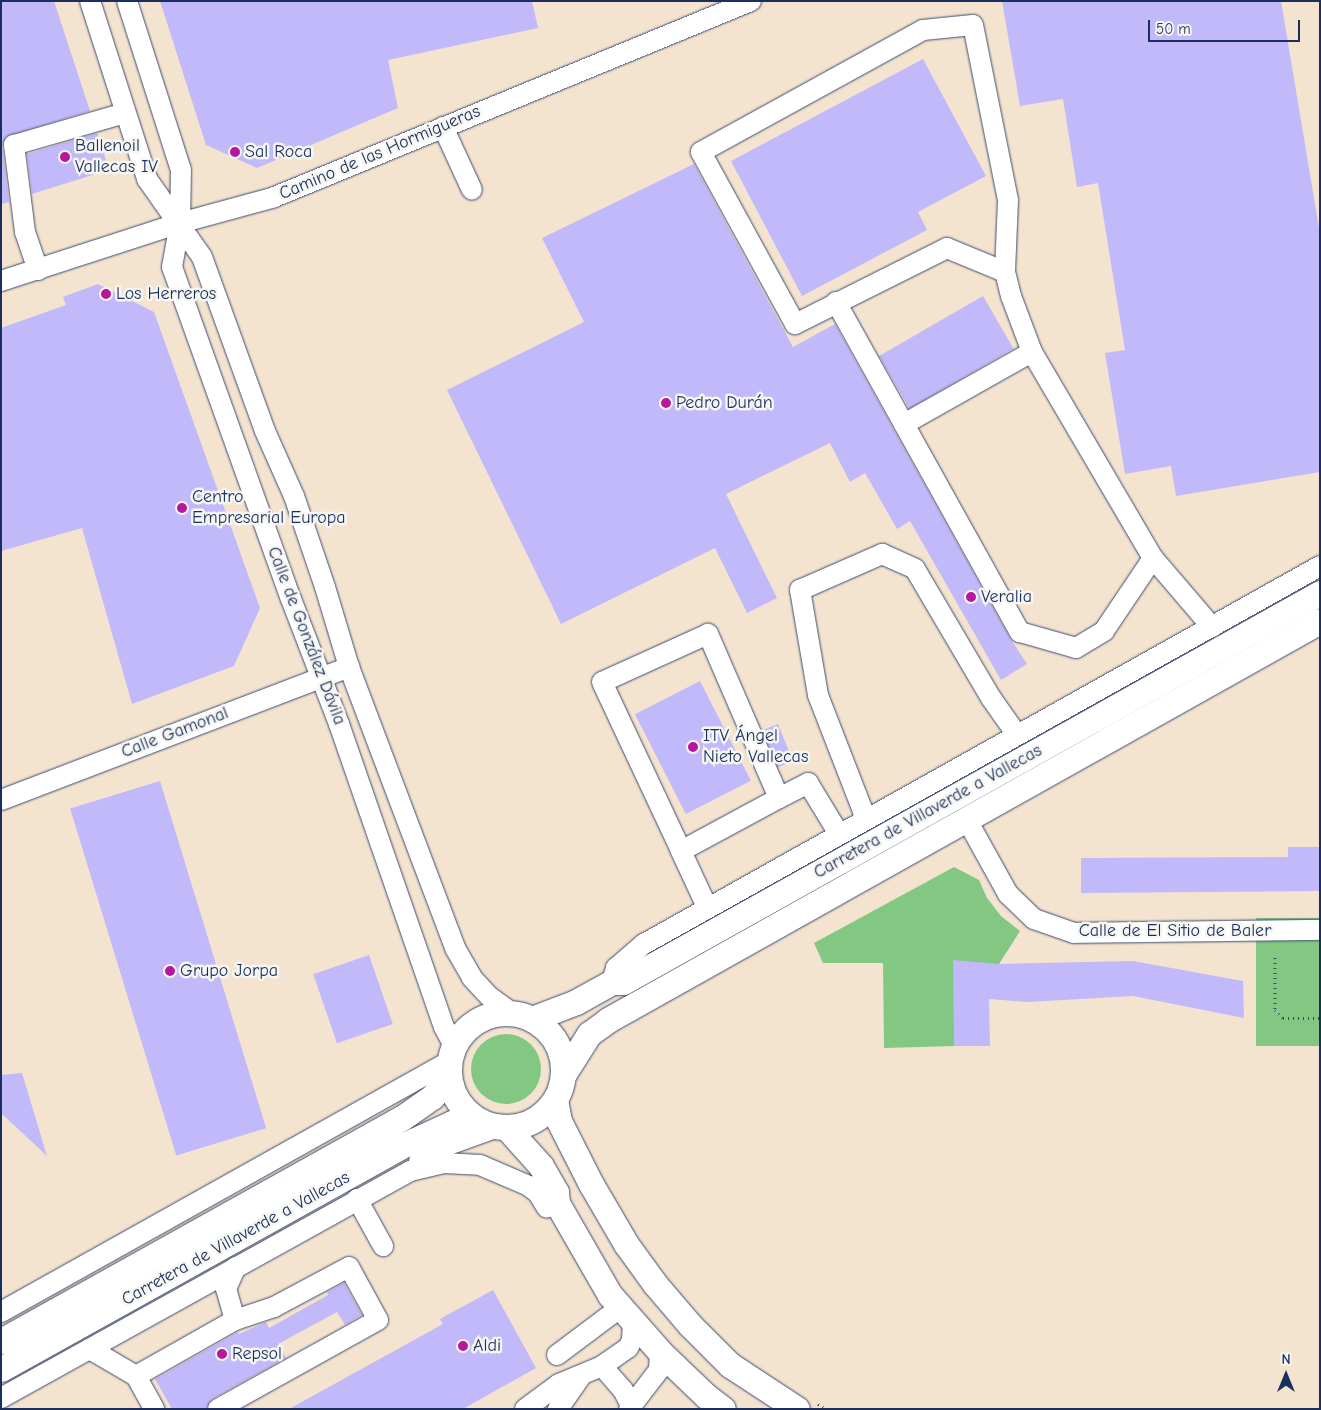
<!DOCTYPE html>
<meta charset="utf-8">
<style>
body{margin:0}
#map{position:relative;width:1321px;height:1410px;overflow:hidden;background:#f4e4cf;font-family:"Comic Neue",sans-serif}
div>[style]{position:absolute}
.green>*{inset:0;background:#82c883;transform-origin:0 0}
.round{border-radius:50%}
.building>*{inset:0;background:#c1b9f9;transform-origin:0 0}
.path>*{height:3px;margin-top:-1.5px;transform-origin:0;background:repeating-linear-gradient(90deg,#3c4a6f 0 1px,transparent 0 5px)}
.roads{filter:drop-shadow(0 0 1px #3c4a6f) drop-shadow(0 0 1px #3c4a6f)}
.minor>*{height:20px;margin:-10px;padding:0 10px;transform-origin:10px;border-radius:10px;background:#fff}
.major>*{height:25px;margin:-12.5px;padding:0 12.5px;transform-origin:12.5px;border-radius:12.5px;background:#fff}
.major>.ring{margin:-12.5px;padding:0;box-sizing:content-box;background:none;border:25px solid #fff;border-radius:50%}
.dots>*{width:14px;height:14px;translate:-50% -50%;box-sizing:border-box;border:2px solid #f6f6f2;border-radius:50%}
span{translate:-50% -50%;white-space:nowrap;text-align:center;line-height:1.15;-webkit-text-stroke:5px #f6f6f2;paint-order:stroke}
.poi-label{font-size:18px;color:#1b2f5e}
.left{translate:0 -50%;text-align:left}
.street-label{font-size:18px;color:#1b2f5e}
.frame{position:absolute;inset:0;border:2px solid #1b2f5e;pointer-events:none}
.north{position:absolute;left:1261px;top:1350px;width:50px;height:50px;-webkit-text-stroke:4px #f6f6f2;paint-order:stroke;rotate:0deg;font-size:14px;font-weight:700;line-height:20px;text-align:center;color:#1b2f5e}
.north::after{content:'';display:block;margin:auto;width:18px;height:22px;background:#1b2f5e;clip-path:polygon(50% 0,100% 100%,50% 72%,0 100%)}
.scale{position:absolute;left:1148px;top:20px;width:152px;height:22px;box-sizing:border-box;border:2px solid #1b2f5e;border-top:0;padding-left:6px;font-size:15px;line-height:18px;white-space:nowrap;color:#1b2f5e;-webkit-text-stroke:4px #f6f6f2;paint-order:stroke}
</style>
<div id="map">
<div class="green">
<div style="clip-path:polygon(954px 867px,979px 880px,987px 898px,1001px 916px,1020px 931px,999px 964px,954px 1046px,884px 1048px,883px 963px,823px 963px,814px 943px)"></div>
<div style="left:1320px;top:918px;width:128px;height:64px;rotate:90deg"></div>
<div class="round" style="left:471px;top:1034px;width:70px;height:70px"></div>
</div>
<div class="building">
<div style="clip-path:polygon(1px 1px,54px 1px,90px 111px,6px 137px,2px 146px,9px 202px,1px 204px)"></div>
<div style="clip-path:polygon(160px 1px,532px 1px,538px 28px,388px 60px,398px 108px,257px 168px,206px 145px)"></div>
<div style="clip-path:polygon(1002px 1px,1281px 1px,1320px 234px,1320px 472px,1176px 496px,1171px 466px,1125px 474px,1105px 353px,1125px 350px,1098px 183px,1077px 187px,1063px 99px,1020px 106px)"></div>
<div style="clip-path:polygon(923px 59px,986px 176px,918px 212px,927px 230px,802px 296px,731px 161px)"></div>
<div style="clip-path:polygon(97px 133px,107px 163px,102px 172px,32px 194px,27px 154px)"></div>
<div style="clip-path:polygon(694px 164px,793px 347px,835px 324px,1010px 638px,1027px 664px,1001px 680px,910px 521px,897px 529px,865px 473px,850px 482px,830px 443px,726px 494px,777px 598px,747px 613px,715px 548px,561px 624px,447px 390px,584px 322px,542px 238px)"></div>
<div style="clip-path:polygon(98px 284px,154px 312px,260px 608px,234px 666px,132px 704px,82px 528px,1px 551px,1px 328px,66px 305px,63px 297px)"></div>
<div style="left:983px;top:296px;width:61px;height:120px;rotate:60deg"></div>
<div style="left:700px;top:681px;width:112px;height:73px;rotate:63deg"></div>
<div style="left:778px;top:724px;width:40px;height:17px;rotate:68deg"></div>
<div style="left:160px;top:781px;width:363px;height:94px;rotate:73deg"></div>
<div style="clip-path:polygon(1288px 847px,1320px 847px,1320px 891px,1081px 893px,1081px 858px,1288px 857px)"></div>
<div style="left:369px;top:955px;width:73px;height:59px;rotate:71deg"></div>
<div style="clip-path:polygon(953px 960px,999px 964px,1133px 961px,1243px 981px,1244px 1018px,1133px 996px,1028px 1002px,989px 999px,990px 1046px,954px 1046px)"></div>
<div style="clip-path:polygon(22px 1073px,47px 1156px,1px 1113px,1px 1075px)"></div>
<div style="clip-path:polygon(344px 1283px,362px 1315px,345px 1325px,337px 1312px,278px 1344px,286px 1358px,212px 1399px,206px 1409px,172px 1409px,155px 1379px,238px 1332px,239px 1334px,266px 1322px,269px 1328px,328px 1295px,327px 1292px)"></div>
<div style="clip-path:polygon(493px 1290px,536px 1368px,463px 1409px,289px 1409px,443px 1324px,440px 1319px)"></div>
</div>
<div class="path">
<div style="left:1275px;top:957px;width:53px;rotate:90deg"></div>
<div style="left:1275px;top:1010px;width:11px;rotate:45deg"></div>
<div style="left:1283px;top:1018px;width:37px"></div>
<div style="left:818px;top:1404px;width:9px;rotate:32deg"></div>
</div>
<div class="roads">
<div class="minor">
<div style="left:90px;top:1px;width:187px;rotate:72.2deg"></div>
<div style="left:147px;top:179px;width:95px;rotate:54.8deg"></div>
<div style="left:202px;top:257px;width:185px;rotate:70.1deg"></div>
<div style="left:265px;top:431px;width:71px;rotate:66deg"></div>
<div style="left:294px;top:496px;width:96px;rotate:71.2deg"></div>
<div style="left:325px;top:587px;width:84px;rotate:73.3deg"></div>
<div style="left:349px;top:667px;width:300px;rotate:69.3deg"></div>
<div style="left:455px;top:948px;width:34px;rotate:60deg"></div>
<div style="left:472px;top:978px;width:26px;rotate:47deg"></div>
<div style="left:490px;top:997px;width:27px;rotate:36deg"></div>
<div style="left:127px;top:1px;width:177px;rotate:72.3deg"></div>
<div style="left:181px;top:170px;width:53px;rotate:91.1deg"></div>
<div style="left:180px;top:223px;width:45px;rotate:100.3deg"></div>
<div style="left:172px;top:267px;width:353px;rotate:70.3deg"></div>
<div style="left:291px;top:599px;width:134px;rotate:69deg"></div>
<div style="left:339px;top:724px;width:321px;rotate:70.9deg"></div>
<div style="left:444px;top:1027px;width:21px;rotate:62deg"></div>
<div style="left:443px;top:127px;width:69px;rotate:65.3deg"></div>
<div style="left:38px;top:270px;width:40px;rotate:-108.9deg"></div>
<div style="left:25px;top:232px;width:88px;rotate:-97.2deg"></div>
<div style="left:14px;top:145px;width:116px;rotate:-16.1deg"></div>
<div style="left:1005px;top:272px;width:63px;rotate:-157.5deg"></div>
<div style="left:947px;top:248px;width:170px;rotate:153.4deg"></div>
<div style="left:795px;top:324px;width:196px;rotate:-118.7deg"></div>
<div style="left:701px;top:152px;width:253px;rotate:-28.8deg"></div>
<div style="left:923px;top:30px;width:50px;rotate:-5.7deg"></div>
<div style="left:973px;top:25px;width:178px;rotate:78.7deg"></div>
<div style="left:1008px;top:200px;width:72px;rotate:92.4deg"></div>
<div style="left:1005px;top:272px;width:25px;rotate:76deg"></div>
<div style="left:1011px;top:296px;width:60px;rotate:69.4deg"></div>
<div style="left:1032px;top:352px;width:239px;rotate:59.6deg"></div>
<div style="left:1153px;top:558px;width:91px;rotate:49.5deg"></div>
<div style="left:1px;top:281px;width:188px;rotate:-18deg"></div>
<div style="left:180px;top:223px;width:95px;rotate:-15.2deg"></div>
<div style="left:272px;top:198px;width:518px;rotate:-22.36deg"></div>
<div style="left:836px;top:302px;width:378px;rotate:60.9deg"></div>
<div style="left:1020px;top:632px;width:58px;rotate:15.9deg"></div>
<div style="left:1076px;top:648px;width:33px;rotate:-31deg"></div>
<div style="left:1104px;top:631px;width:88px;rotate:-56.1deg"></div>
<div style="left:904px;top:424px;width:147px;rotate:-29.4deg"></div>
<div style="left:779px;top:798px;width:179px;rotate:-113.4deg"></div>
<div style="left:708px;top:634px;width:116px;rotate:155.6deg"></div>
<div style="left:602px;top:682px;width:187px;rotate:64.9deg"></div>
<div style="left:681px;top:851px;width:111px;rotate:-28.4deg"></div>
<div style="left:779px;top:798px;width:33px;rotate:-27deg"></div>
<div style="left:808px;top:783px;width:60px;rotate:58.7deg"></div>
<div style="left:1px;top:800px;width:373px;rotate:-20.9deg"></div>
<div style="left:866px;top:819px;width:133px;rotate:-111.2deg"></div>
<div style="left:818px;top:695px;width:107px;rotate:-99.7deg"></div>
<div style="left:800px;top:590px;width:90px;rotate:-23.7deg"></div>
<div style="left:882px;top:554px;width:36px;rotate:24deg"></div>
<div style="left:915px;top:569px;width:150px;rotate:59.5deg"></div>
<div style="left:991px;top:698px;width:45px;rotate:54.9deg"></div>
<div style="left:967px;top:820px;width:85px;rotate:61deg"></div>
<div style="left:1008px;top:894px;width:36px;rotate:44deg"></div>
<div style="left:1034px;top:919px;width:42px;rotate:19.3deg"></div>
<div style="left:1074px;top:933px;width:246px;rotate:-0.7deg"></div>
<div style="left:681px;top:851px;width:62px;rotate:65.1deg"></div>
<div style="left:612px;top:982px;width:15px;rotate:-74deg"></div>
<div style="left:616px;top:968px;width:37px;rotate:-41deg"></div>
<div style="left:644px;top:944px;width:775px;rotate:-29.21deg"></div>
<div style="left:419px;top:1161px;width:33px;rotate:-29deg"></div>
<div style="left:448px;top:1145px;width:53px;rotate:-19.8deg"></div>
<div style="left:357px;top:1199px;width:54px;rotate:61deg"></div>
<div style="left:1px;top:1312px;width:514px;rotate:-29.21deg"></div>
<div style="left:90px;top:1349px;width:53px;rotate:30.4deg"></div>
<div style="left:136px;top:1376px;width:38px;rotate:61deg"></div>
<div style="left:557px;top:1355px;width:80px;rotate:-36.9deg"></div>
<div style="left:602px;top:1366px;width:32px;rotate:49deg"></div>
<div style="left:623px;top:1390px;width:18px;rotate:63deg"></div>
<div style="left:136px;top:1376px;width:114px;rotate:-29.5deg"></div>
<div style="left:1px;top:1398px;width:468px;rotate:-29deg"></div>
<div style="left:410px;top:1171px;width:35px;rotate:-13deg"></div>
<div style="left:444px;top:1163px;width:36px;rotate:3deg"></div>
<div style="left:480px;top:1165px;width:53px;rotate:23.2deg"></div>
<div style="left:529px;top:1186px;width:11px;rotate:38deg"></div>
<div style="left:538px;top:1193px;width:17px;rotate:59deg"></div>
<div style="left:218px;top:1409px;width:183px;rotate:-29.1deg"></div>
<div style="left:378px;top:1320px;width:60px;rotate:-118.7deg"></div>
<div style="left:349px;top:1267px;width:85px;rotate:151.9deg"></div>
<div style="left:274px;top:1307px;width:41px;rotate:161.6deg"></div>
<div style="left:235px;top:1320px;width:32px;rotate:-106deg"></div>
<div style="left:226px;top:1289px;width:24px;rotate:-66deg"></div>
<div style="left:525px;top:1409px;width:42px;rotate:-36.3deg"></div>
<div style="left:559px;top:1384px;width:47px;rotate:-22.7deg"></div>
<div style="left:602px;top:1366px;width:32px;rotate:-35deg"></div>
<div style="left:628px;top:1348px;width:9px;rotate:-63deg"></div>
<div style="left:632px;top:1340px;width:17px;rotate:-87deg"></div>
<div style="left:558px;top:1409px;width:39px;rotate:-55deg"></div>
<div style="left:629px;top:1409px;width:49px;rotate:-52.4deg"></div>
<div style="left:659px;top:1370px;width:18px;rotate:-87deg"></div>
</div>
<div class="major">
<div class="ring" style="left:449px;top:1013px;width:89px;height:89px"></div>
<div style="left:532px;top:1019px;width:47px;rotate:-21.1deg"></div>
<div style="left:576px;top:1002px;width:41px;rotate:-29.1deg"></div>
<div style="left:612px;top:982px;width:11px"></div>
<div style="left:623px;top:982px;width:798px;rotate:-29.17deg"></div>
<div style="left:563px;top:1075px;width:49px;rotate:-57.6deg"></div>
<div style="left:589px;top:1034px;width:24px;rotate:-36deg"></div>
<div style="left:608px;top:1020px;width:816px;rotate:-29.27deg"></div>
<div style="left:555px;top:1100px;width:21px;rotate:79deg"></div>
<div style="left:559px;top:1121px;width:71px;rotate:63.1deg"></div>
<div style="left:591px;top:1184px;width:69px;rotate:59.7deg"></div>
<div style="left:626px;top:1244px;width:49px;rotate:54.1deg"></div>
<div style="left:655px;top:1284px;width:54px;rotate:49.5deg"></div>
<div style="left:690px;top:1325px;width:57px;rotate:45deg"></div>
<div style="left:730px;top:1365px;width:80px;rotate:33.3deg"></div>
<div style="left:506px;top:1127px;width:52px;rotate:48.1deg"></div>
<div style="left:541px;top:1166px;width:30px;rotate:60deg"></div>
<div style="left:556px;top:1192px;width:11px;rotate:85deg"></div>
<div style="left:557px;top:1203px;width:106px;rotate:60.1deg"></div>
<div style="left:610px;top:1295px;width:76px;rotate:48.7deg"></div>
<div style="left:660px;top:1352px;width:64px;rotate:43.7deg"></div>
<div style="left:706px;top:1396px;width:21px;rotate:37deg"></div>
<div style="left:1px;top:1341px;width:459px;rotate:-29.1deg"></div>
<div style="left:402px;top:1118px;width:37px;rotate:-35deg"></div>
<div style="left:432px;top:1097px;width:25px;rotate:-47deg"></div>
<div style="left:1px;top:1369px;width:463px;rotate:-29.1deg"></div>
<div style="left:406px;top:1144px;width:51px;rotate:-24.5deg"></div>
<div style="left:452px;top:1123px;width:22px;rotate:-16deg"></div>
</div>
</div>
<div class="dots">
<div style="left:235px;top:152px;background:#b5179e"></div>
<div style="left:65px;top:157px;background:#b5179e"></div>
<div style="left:106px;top:294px;background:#b5179e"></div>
<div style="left:666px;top:403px;background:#b5179e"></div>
<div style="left:182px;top:508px;background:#b5179e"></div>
<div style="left:971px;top:597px;background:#b5179e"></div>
<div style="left:693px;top:747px;background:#b5179e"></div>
<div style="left:170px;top:971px;background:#b5179e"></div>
<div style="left:463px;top:1346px;background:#b5179e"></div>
<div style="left:222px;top:1354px;background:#b5179e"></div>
</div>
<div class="poi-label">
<span class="left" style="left:75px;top:157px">Ballenoil<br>Vallecas IV</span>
<span class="left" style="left:245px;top:152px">Sal Roca</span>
<span class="left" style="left:116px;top:294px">Los Herreros</span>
<span class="left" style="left:676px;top:403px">Pedro Durán</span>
<span class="left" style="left:192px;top:508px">Centro<br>Empresarial Europa</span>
<span class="left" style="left:981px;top:597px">Veralia</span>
<span class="left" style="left:703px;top:747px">ITV Ángel<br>Nieto Vallecas</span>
<span class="left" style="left:180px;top:971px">Grupo Jorpa</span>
<span class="left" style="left:473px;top:1346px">Aldi</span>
<span class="left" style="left:232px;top:1354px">Repsol</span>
</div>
<div class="street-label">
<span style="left:380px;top:153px;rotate:-23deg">Camino de las Hormigueras</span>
<span style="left:306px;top:636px;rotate:69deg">Calle de González Dávila</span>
<span style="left:175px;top:733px;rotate:-21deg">Calle Gamonal</span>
<span style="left:928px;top:812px;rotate:-29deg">Carretera de Villaverde a Vallecas</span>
<span style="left:1175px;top:931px">Calle de El Sitio de Baler</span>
<span style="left:236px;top:1239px;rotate:-29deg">Carretera de Villaverde a Vallecas</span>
</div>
<div class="frame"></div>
<div class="north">N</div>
<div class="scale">50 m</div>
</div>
